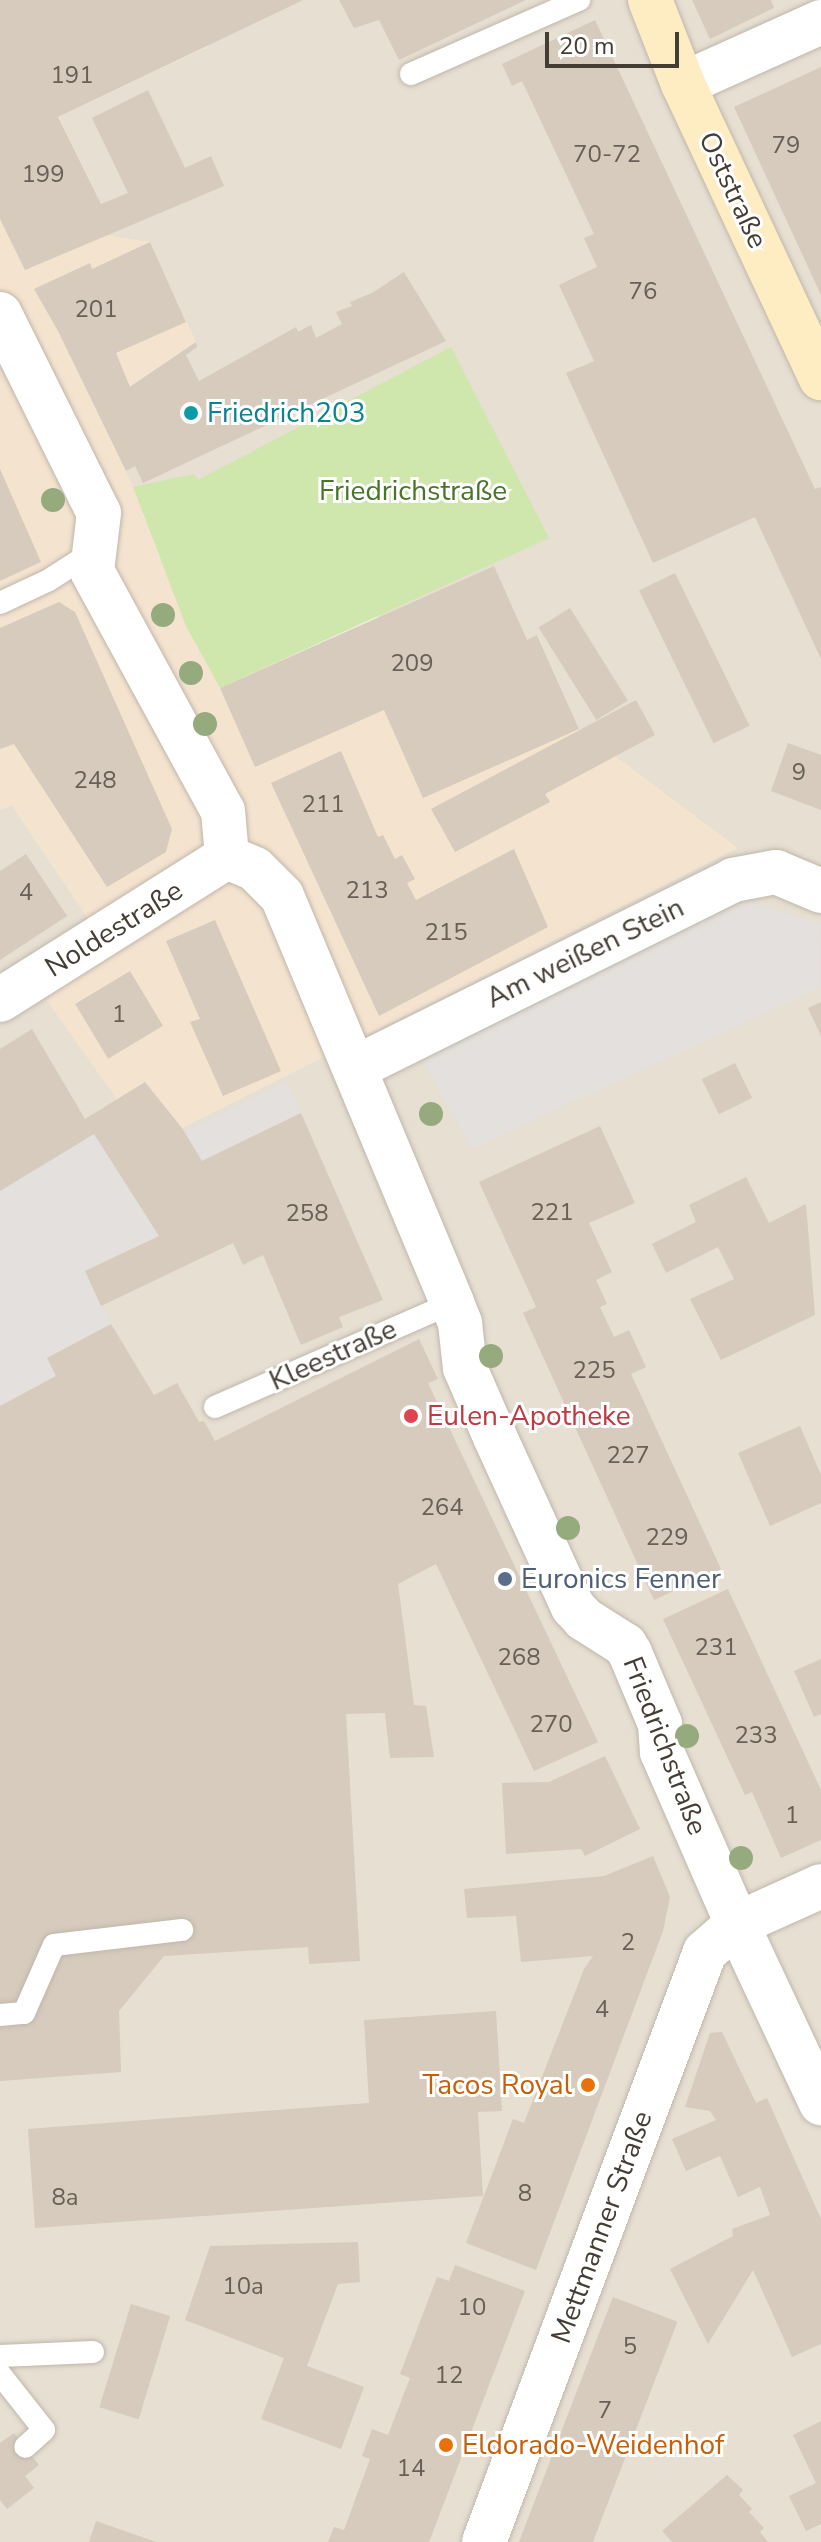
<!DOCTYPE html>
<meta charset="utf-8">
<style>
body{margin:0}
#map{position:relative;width:821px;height:2542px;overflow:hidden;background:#f2ede4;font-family:"Nunito Sans",sans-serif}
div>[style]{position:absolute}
.residential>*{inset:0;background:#e6dfd2}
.commercial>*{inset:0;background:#f4e3cf}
.green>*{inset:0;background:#cfe6ad}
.parking>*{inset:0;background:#e3e0dd;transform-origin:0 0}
.building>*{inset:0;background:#d6cbbd;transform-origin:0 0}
.roads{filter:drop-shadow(0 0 2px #c0b7aa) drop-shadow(0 0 2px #c0b7aa)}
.service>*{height:22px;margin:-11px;padding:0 11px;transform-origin:11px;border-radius:11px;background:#fff}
.minor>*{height:44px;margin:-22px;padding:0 22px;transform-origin:22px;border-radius:22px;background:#fff}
.secondary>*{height:44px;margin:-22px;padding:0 22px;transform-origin:22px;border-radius:22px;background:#feecc2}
.trees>*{width:24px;height:24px;margin:-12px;border-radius:50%;background:#95ab7d}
.dots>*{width:22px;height:22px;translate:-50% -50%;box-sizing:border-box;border:4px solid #fff;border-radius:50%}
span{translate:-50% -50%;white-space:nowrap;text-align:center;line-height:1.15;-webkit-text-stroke:6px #fff;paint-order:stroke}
.number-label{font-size:24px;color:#686056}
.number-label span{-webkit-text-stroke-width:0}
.street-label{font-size:28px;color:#443d34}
.culture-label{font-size:28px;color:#0d838f}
.left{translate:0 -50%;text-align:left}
.park-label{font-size:28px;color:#497528}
.health-label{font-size:28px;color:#be3a42}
.service-label{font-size:28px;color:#4e5e75}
.food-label{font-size:28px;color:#c56008}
.right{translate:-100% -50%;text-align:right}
.scale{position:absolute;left:545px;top:32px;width:134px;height:36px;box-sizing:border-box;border:4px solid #443d34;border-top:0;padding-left:10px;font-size:24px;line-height:28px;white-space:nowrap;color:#443d34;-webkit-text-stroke:6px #fff;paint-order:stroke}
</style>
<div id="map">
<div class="residential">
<div style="clip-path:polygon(187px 0,821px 0,821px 2542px,0 2542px,0 810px,12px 805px,110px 951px,119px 1100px,145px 1082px,182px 1128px,737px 848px,579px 729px,538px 636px,527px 640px,171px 585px,133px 487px,96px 408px,196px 342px,186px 322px,106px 235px,101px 204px,58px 117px,208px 46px)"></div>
</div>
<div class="commercial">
<div style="clip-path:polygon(0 0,187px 0,208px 46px,59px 117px,101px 204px,106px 235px,150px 242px,196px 342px,96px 408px,133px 487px,159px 557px,220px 688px,527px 640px,537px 635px,579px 729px,738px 848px,182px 1128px,118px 1101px,45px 998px,110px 951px,12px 805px,0 810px)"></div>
</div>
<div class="green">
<div style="clip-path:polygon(451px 347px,549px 538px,220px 688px,186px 626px,133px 487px,194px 474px,198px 480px)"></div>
</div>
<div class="parking">
<div style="clip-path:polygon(749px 902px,821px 924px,820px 988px,472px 1149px,420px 1057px,533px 1004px,692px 921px)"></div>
<div style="left:286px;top:1082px;width:34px;height:114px;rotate:64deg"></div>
<div style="clip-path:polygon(95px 1134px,159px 1236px,85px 1271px,111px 1324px,48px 1358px,56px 1376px,0 1406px,0 1191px)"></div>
</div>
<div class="building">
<div style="clip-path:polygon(0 0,303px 0,58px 117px,101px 204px,128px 193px,92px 118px,148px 90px,185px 168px,211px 156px,224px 186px,25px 270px,0 219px)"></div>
<div style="clip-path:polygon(339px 0,526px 0,399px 60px,379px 20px,354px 28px)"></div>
<div style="clip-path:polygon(692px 0,771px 0,774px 8px,710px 39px)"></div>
<div style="clip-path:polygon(595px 20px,815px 489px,821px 487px,821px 659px,755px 517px,653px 563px,566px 373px,594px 361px,559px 285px,597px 267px,584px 238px,594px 234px,522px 81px,512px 86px,502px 64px)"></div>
<div style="clip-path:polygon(821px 67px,821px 295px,734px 107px)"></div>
<div style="clip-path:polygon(150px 242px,186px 322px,116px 353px,130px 387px,196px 342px,197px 347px,186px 355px,199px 381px,296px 327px,298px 332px,311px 325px,316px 338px,342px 324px,336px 312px,352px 306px,350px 302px,372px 293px,404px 272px,446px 341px,143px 483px,135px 466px,126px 471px,58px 331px,34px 289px,90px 263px,92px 269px)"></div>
<div style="clip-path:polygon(0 469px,41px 562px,0 581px)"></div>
<div style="clip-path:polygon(494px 566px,527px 640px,537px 635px,579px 729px,423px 798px,384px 710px,255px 767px,220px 688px)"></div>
<div style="left:675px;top:573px;width:170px;height:40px;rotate:64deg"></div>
<div style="clip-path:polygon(59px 602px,75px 612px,172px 829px,166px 852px,107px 887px,14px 744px,0 749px,0 628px)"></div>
<div style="left:570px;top:608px;width:109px;height:37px;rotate:58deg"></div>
<div style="clip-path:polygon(636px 700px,655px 735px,545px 794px,550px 802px,455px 852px,431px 809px)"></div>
<div style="clip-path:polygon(788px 743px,821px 755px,821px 810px,771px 791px)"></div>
<div style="clip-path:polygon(341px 751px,378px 837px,383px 835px,395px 859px,402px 855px,415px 879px,407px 883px,416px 900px,514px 849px,548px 927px,379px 1016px,271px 783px)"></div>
<div style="clip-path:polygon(26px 854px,67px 916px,0 960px,0 871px)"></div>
<div style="clip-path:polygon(215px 920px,281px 1071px,223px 1096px,190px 1022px,200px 1019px,166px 941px)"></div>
<div style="left:130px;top:971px;width:64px;height:64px;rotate:59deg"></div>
<div style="clip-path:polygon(821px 1002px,821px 1036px,808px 1008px)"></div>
<div style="clip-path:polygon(32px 1029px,85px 1119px,145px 1082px,182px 1128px,202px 1161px,301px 1113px,383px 1300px,339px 1317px,343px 1327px,301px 1345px,263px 1255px,243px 1265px,233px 1243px,101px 1306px,85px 1271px,159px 1236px,94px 1134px,0 1191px,0 1049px)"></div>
<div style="left:735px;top:1063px;width:39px;height:37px;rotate:64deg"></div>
<div style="clip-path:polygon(600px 1126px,635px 1203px,589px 1223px,612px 1272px,596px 1280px,607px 1304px,600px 1307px,614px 1337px,629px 1330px,646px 1367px,631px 1374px,721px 1569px,654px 1600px,523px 1313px,536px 1307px,479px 1182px)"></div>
<div style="clip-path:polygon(746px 1177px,769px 1223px,806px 1204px,815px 1315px,721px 1360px,690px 1299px,734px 1279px,718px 1247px,666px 1273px,652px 1244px,696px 1222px,689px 1205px)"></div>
<div style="clip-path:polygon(111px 1324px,154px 1395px,177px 1383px,199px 1422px,204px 1421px,215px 1441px,419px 1339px,438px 1379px,428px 1383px,598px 1742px,534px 1771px,436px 1564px,398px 1584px,414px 1705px,426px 1706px,434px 1757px,390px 1758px,385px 1713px,346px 1714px,360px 1961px,309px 1964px,308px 1947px,164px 1956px,119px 2011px,121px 2072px,0 2081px,0 1406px,56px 1376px,47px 1358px)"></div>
<div style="clip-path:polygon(800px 1426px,821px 1475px,821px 1503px,770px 1526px,738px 1453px)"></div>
<div style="clip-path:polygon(728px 1589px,821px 1790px,821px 1840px,781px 1858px,752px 1792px,745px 1795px,663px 1619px)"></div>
<div style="clip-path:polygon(821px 1659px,821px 1714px,814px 1717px,794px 1671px)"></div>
<div style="clip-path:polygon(605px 1756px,640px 1829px,585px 1856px,581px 1849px,506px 1854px,502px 1783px,549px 1782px)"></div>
<div style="clip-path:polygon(653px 1856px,670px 1897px,663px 1931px,536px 2270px,466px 2243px,513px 2119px,524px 2123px,584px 1969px,593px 1956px,521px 1962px,516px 1916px,467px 1918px,464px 1889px,604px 1876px)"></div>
<div style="clip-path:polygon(496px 2011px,502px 2111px,478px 2112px,483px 2196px,35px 2228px,28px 2129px,369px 2103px,364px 2020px)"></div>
<div style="clip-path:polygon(722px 2032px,756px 2103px,767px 2098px,821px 2219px,821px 2344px,792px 2357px,753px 2270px,708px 2344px,670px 2269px,733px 2236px,732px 2229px,770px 2215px,760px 2187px,738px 2197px,720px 2156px,686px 2171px,672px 2139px,716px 2120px,710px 2111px,685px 2107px,710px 2033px)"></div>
<div style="clip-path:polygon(358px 2242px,360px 2282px,338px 2284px,307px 2366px,364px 2387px,341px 2449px,261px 2419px,284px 2358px,185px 2320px,210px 2246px)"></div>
<div style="clip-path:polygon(455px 2265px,525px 2291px,429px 2542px,328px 2542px,334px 2527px,344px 2530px,370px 2459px,362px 2456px,372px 2429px,388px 2435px,410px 2378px,400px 2374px,437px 2277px,449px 2281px)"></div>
<div style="left:613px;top:2297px;width:69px;height:263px;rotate:21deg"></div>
<div style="left:131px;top:2304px;width:41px;height:108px;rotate:17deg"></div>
<div style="clip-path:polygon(821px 2421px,821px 2524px,806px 2531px,789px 2496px,816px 2483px,793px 2435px)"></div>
<div style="clip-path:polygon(14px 2433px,39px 2465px,25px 2476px,34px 2488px,7px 2509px,0 2500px,0 2443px)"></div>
<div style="clip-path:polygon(727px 2475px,743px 2490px,739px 2495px,752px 2509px,749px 2512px,764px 2528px,760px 2532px,768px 2542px,672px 2542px,662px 2531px)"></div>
<div style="clip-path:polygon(96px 2521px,156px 2542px,89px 2542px)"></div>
</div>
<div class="roads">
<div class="service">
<div style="left:411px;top:74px;width:184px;rotate:-23.8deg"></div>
<div style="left:0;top:603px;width:54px;rotate:-25.1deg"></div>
<div style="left:49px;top:580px;width:54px;rotate:-32.8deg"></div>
<div style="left:215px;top:1407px;width:259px;rotate:-23.7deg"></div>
<div style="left:0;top:2015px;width:24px;rotate:-5deg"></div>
<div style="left:24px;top:2013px;width:74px;rotate:-66.2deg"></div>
<div style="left:54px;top:1945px;width:129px;rotate:-6.7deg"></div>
<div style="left:0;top:2356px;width:93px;rotate:-2.5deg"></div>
<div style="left:0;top:2374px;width:71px;rotate:51.8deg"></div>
<div style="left:44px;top:2430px;width:25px;rotate:138deg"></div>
</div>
<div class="minor">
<div style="left:683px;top:84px;width:151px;rotate:-24.2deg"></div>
<div style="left:0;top:314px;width:222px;rotate:63.6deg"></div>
<div style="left:99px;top:513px;width:58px;rotate:96.9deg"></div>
<div style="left:92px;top:571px;width:273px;rotate:61.4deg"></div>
<div style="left:223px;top:811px;width:46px;rotate:85deg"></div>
<div style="left:227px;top:857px;width:30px;rotate:23deg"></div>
<div style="left:255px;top:869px;width:38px;rotate:45deg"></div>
<div style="left:282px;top:896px;width:441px;rotate:67.3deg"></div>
<div style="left:452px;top:1303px;width:22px;rotate:68deg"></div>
<div style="left:460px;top:1323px;width:45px;rotate:83.7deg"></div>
<div style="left:465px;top:1368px;width:75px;rotate:66.5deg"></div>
<div style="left:495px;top:1437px;width:187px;rotate:65.4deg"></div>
<div style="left:573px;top:1607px;width:16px;rotate:47deg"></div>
<div style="left:584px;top:1619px;width:49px;rotate:32.4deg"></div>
<div style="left:625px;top:1645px;width:9px;rotate:58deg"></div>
<div style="left:630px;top:1653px;width:77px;rotate:67.1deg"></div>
<div style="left:660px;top:1724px;width:28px;rotate:86deg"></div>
<div style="left:662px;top:1752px;width:188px;rotate:66.4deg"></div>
<div style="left:737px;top:1924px;width:198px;rotate:64.9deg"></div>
<div style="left:0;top:1000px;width:268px;rotate:-32.2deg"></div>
<div style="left:355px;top:1068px;width:422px;rotate:-26.4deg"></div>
<div style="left:733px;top:880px;width:44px;rotate:-10.5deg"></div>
<div style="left:776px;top:872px;width:49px;rotate:22.9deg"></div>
<div style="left:484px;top:2542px;width:630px;rotate:-69.47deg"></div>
<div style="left:705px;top:1952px;width:43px;rotate:-41.2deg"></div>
<div style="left:737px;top:1924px;width:92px;rotate:-24.3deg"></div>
</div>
<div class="secondary">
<div style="left:650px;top:0;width:90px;rotate:68.6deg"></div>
<div style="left:683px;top:84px;width:325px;rotate:64.9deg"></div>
</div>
</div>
<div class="trees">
<div style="left:53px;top:500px"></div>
<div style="left:163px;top:615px"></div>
<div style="left:191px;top:673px"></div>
<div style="left:205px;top:724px"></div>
<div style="left:431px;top:1114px"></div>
<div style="left:491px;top:1356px"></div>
<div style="left:568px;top:1528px"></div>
<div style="left:687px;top:1736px"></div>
<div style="left:741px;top:1858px"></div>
</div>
<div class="dots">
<div style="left:191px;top:413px;background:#0f9aa8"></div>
<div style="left:411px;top:1416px;background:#e0444e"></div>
<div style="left:505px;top:1579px;background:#5c6f8a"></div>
<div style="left:588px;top:2085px;background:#e8710a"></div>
<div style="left:446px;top:2445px;background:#e8710a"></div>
</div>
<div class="number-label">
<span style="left:72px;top:76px">191</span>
<span style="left:786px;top:146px">79</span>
<span style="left:607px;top:155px">70-72</span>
<span style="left:43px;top:175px">199</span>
<span style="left:643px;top:292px">76</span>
<span style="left:96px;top:310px">201</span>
<span style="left:412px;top:664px">209</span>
<span style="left:799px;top:773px">9</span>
<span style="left:95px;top:781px">248</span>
<span style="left:323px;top:805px">211</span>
<span style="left:367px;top:891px">213</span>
<span style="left:26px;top:893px">4</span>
<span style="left:446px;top:933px">215</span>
<span style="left:119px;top:1015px">1</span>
<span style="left:552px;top:1213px">221</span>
<span style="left:307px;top:1214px">258</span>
<span style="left:594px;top:1371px">225</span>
<span style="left:628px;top:1456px">227</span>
<span style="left:442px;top:1508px">264</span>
<span style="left:667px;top:1538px">229</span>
<span style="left:716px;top:1648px">231</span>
<span style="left:519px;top:1658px">268</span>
<span style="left:551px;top:1725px">270</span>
<span style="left:756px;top:1736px">233</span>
<span style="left:792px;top:1816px">1</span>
<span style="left:628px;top:1943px">2</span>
<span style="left:602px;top:2010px">4</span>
<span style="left:525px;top:2194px">8</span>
<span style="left:65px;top:2198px">8a</span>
<span style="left:243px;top:2287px">10a</span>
<span style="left:472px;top:2308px">10</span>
<span style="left:630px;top:2347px">5</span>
<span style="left:449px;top:2376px">12</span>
<span style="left:605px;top:2411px">7</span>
<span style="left:411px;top:2469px">14</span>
</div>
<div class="street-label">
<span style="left:733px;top:190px;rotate:65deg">Oststraße</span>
<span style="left:114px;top:929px;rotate:-32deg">Noldestraße</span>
<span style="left:585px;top:953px;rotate:-26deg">Am weißen Stein</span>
<span style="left:333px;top:1355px;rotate:-24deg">Kleestraße</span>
<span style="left:665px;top:1746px;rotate:69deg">Friedrichstraße</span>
<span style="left:602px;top:2227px;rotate:-70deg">Mettmanner Straße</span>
</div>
<div class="culture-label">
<span class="left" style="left:207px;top:413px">Friedrich203</span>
</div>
<div class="park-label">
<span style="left:413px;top:491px">Friedrichstraße</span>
</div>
<div class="health-label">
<span class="left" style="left:427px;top:1416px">Eulen-Apotheke</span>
</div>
<div class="service-label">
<span class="left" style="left:521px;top:1579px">Euronics Fenner</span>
</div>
<div class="food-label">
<span class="right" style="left:572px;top:2085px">Tacos Royal</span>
<span class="left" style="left:462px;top:2445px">Eldorado-Weidenhof</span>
</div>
<div class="scale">20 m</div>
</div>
